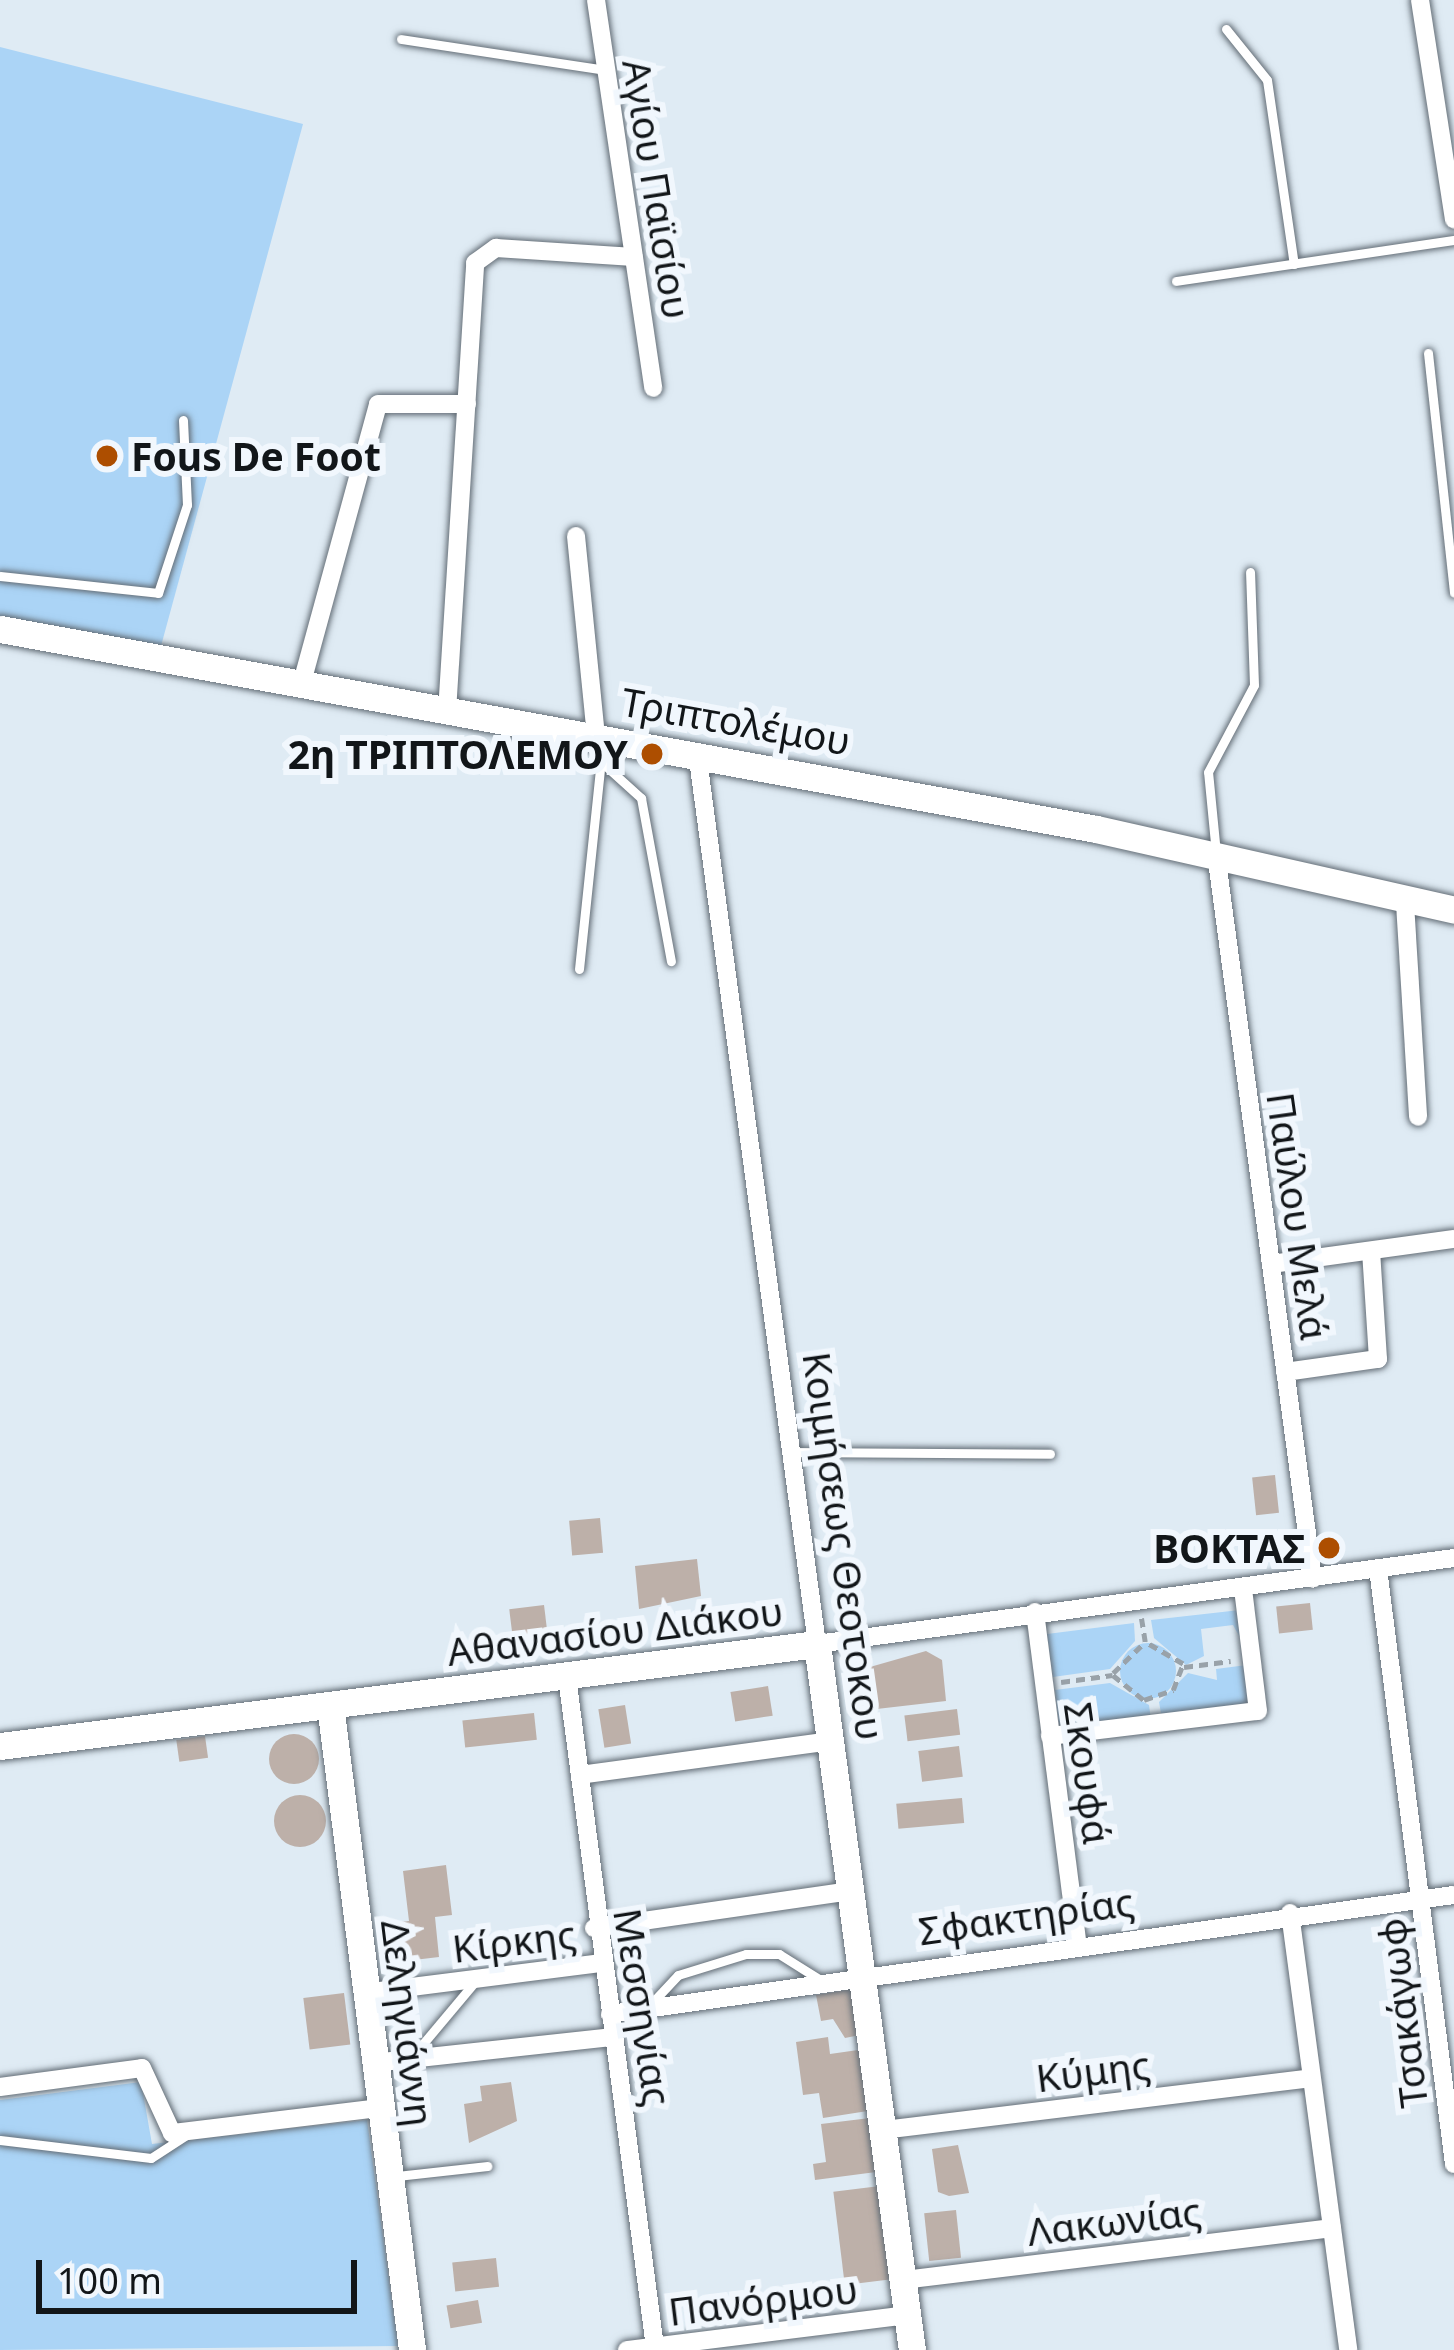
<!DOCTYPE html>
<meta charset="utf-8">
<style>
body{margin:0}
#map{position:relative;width:1454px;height:2350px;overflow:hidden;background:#dfebf4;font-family:"Noto Sans",sans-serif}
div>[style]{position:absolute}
.green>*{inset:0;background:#abd4f6}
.round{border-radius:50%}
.building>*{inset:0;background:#bdb0a9;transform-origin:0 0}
.path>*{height:4.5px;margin-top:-2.25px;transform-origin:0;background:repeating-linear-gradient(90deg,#99a2a9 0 9px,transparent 0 15px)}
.roads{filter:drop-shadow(0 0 3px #636d76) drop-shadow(0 0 3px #636d76)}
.lane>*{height:9px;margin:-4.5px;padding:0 4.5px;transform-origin:4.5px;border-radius:4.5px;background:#fff}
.street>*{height:18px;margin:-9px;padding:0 9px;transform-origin:9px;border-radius:9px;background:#fff}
.secondary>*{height:27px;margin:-13.5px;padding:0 13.5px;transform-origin:13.5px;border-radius:13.5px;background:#fff}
.dots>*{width:33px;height:33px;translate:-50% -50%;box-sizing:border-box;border:6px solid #f1f7fd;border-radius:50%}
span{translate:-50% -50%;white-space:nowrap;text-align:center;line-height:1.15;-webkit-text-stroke:12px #f1f7fd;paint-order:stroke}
.street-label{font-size:39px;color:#121619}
.poi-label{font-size:39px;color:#121619;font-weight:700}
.left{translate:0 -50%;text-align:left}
.right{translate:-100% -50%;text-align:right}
.scale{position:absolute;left:36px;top:2260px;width:321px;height:54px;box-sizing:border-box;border:6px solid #121619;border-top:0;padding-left:15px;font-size:36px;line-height:42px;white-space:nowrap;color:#121619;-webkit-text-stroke:9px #f1f7fd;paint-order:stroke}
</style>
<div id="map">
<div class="green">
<div style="clip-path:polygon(0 47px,303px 124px,161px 646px,0 616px)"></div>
<div style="clip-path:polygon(1240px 1610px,1247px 1650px,1233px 1625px,1201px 1629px,1204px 1656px,1186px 1665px,1154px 1638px,1151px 1620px)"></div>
<div style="clip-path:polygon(1134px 1623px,1135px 1641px,1110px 1669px,1053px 1677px,1047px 1634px)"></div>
<div class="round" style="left:1120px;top:1643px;width:56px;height:56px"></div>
<div style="clip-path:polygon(1247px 1665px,1254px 1707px,1162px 1719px,1159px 1702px,1188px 1673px,1217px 1680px,1216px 1669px)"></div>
<div style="clip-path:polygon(1110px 1683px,1149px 1705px,1151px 1720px,1060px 1732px,1055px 1690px)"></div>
<div style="clip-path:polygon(141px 2082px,152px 2144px,367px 2120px,398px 2346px,0 2350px,0 2100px)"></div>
</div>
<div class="building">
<div style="left:1275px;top:1475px;width:38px;height:23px;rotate:84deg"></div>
<div style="left:600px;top:1518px;width:35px;height:31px;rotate:85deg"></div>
<div style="clip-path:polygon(697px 1559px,701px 1596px,639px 1609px,635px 1566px)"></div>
<div style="left:1310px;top:1603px;width:27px;height:34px;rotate:84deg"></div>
<div style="left:544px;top:1605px;width:43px;height:35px;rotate:83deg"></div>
<div style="clip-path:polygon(926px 1651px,942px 1660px,946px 1701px,868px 1710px,863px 1669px)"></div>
<div style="left:768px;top:1686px;width:30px;height:38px;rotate:81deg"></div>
<div style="left:625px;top:1705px;width:39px;height:27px;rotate:81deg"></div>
<div style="left:957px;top:1709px;width:26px;height:53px;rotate:83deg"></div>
<div style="left:534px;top:1713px;width:27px;height:72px;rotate:84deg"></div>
<div class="round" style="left:269px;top:1734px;width:50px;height:50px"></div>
<div style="left:205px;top:1736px;width:22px;height:29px;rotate:82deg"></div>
<div style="left:959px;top:1746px;width:31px;height:41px;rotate:83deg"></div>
<div class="round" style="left:274px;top:1795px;width:52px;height:52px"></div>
<div style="left:962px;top:1798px;width:25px;height:66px;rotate:85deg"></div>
<div style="clip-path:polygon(446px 1865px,452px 1915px,435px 1917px,439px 1957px,397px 1962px,393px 1923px,409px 1921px,403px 1871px)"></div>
<div style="clip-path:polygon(852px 1989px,860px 2035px,845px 2038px,833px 2019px,821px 2021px,816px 1995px)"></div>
<div style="left:344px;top:1993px;width:52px;height:41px;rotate:83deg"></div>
<div style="clip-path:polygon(828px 2037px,830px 2054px,865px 2049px,874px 2110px,823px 2118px,819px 2093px,803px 2095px,796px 2042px)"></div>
<div style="clip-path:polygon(511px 2082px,517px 2121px,469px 2143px,464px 2104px,482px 2101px,480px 2086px)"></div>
<div style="clip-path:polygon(870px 2118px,876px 2172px,815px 2180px,813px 2164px,826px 2162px,821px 2124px)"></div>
<div style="clip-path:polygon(958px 2145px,969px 2193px,949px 2196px,938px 2192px,932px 2149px)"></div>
<div style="left:880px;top:2186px;width:94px;height:47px;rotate:83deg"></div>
<div style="left:956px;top:2210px;width:48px;height:32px;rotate:84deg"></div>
<div style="left:496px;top:2258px;width:29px;height:44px;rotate:84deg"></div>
<div style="left:478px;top:2300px;width:23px;height:32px;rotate:80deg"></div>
</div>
<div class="path">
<div style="left:1184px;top:1667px;width:47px;rotate:-7.3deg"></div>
<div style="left:1113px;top:1673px;width:45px;rotate:-44.1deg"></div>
<div style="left:1061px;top:1682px;width:52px;rotate:-7.7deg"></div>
<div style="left:1113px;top:1675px;width:40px;rotate:39deg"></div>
<div style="left:1144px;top:1700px;width:31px;rotate:-19deg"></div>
<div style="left:1173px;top:1690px;width:28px;rotate:-69deg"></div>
<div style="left:1183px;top:1664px;width:44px;rotate:-149.9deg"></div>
<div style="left:1145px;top:1642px;width:24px;rotate:-99deg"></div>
</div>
<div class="roads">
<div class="lane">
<div style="left:1226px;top:29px;width:65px;rotate:51.2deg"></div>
<div style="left:1267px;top:80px;width:186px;rotate:81.7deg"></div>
<div style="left:401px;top:39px;width:206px;rotate:8.6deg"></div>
<div style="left:1176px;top:281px;width:281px;rotate:-8.4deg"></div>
<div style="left:1428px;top:353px;width:241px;rotate:83.8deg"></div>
<div style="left:0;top:576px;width:159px;rotate:6.1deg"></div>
<div style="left:158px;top:593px;width:93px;rotate:-71.8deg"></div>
<div style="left:187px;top:505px;width:85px;rotate:-92.7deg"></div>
<div style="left:599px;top:760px;width:57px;rotate:42.1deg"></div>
<div style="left:641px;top:798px;width:166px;rotate:79.6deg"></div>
<div style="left:1216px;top:853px;width:81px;rotate:-95.6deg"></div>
<div style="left:1208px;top:772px;width:98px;rotate:-62.1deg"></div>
<div style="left:1254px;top:685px;width:113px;rotate:-92deg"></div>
<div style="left:579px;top:969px;width:228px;rotate:-84deg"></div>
<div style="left:792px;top:1452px;width:258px;rotate:0.4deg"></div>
<div style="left:648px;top:2007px;width:44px;rotate:-46.8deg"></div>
<div style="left:678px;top:1975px;width:71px;rotate:-17.2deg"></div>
<div style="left:746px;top:1954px;width:33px"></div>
<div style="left:779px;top:1954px;width:51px;rotate:32.1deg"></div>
<div style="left:411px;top:2058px;width:98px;rotate:-50deg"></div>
<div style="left:0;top:2140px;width:152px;rotate:6.8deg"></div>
<div style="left:151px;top:2158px;width:44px;rotate:-33deg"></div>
<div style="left:397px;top:2176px;width:91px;rotate:-6.3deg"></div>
</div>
<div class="street">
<div style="left:596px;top:0;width:392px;rotate:81.6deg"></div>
<div style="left:1420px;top:0;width:222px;rotate:81.2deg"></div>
<div style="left:576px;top:536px;width:200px;rotate:84.3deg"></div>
<div style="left:301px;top:686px;width:292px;rotate:-74.7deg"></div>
<div style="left:378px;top:404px;width:89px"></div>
<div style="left:447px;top:712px;width:450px;rotate:-86.4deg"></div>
<div style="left:475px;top:263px;width:26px;rotate:-36deg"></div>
<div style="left:496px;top:248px;width:138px;rotate:3.7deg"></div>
<div style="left:697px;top:752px;width:900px;rotate:82.34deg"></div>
<div style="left:817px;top:1644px;width:643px;rotate:-7.69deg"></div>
<div style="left:1217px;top:861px;width:724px;rotate:82.38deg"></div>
<div style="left:1405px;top:903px;width:214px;rotate:86.5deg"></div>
<div style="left:1271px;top:1264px;width:185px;rotate:-7.8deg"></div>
<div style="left:1285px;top:1372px;width:94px;rotate:-8deg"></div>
<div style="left:1378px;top:1359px;width:108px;rotate:-93.7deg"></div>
<div style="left:1378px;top:1569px;width:600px;rotate:82.72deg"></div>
<div style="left:1035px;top:1612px;width:332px;rotate:82.7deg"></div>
<div style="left:567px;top:1677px;width:676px;rotate:82.52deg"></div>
<div style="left:1050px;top:1736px;width:209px;rotate:-6.9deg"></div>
<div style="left:1258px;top:1711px;width:123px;rotate:-97deg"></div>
<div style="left:580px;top:1775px;width:252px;rotate:-7.7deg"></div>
<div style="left:1290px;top:1913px;width:441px;rotate:82.4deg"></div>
<div style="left:594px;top:1928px;width:259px;rotate:-8.2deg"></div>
<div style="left:364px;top:1993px;width:240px;rotate:-7.2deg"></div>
<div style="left:610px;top:2014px;width:852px;rotate:-8.03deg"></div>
<div style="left:373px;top:2063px;width:242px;rotate:-6.2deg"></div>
<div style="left:0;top:2087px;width:143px;rotate:-7.6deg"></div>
<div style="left:142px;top:2068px;width:72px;rotate:65.2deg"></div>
<div style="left:172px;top:2133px;width:209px;rotate:-6.9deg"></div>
<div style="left:883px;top:2130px;width:431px;rotate:-6.9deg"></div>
<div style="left:903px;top:2280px;width:432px;rotate:-6.9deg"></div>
<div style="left:627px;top:2350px;width:282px;rotate:-7.1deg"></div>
</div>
<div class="secondary">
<div style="left:0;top:629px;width:1114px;rotate:10.34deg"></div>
<div style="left:1096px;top:829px;width:367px;rotate:12.7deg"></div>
<div style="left:330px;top:1705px;width:650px;rotate:82.75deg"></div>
<div style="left:0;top:1746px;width:823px;rotate:-7.12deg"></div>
<div style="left:817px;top:1644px;width:712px;rotate:82.34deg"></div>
</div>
</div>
<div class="dots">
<div style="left:107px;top:456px;background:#ad4e00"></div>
<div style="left:652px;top:754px;background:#ad4e00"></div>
<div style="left:1329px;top:1548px;background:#ad4e00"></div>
</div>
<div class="street-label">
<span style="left:657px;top:189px;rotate:81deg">Αγίου Παϊσίου</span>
<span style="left:736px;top:721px;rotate:10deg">Τριπτολέμου</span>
<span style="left:1298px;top:1216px;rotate:82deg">Παύλου Μελά</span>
<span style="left:844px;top:1546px;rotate:82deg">Κοιμήσεως Θεοτοκου</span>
<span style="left:615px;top:1631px;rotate:-7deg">Αθανασίου Διάκου</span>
<span style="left:1088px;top:1773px;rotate:82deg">Σκουφά</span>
<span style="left:1026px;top:1916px;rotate:-8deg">Σφακτηρίας</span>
<span style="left:514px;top:1941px;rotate:-7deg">Κίρκης</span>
<span style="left:643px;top:2007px;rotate:81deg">Μεσσηνίας</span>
<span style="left:1402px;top:2013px;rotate:-97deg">Τσακάγωφ</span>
<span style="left:408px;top:2023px;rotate:83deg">Δεληγιάννη</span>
<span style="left:1093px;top:2071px;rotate:-7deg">Κύμης</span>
<span style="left:1114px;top:2221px;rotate:-7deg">Λακωνίας</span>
<span style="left:763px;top:2300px;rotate:-7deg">Πανόρμου</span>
</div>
<div class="poi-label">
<span class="left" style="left:131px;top:456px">Fous De Foot</span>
<span class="right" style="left:628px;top:754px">2η ΤΡΙΠΤΟΛΕΜΟΥ</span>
<span class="right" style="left:1305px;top:1548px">ΒΟΚΤΑΣ</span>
</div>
<div class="scale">100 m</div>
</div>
